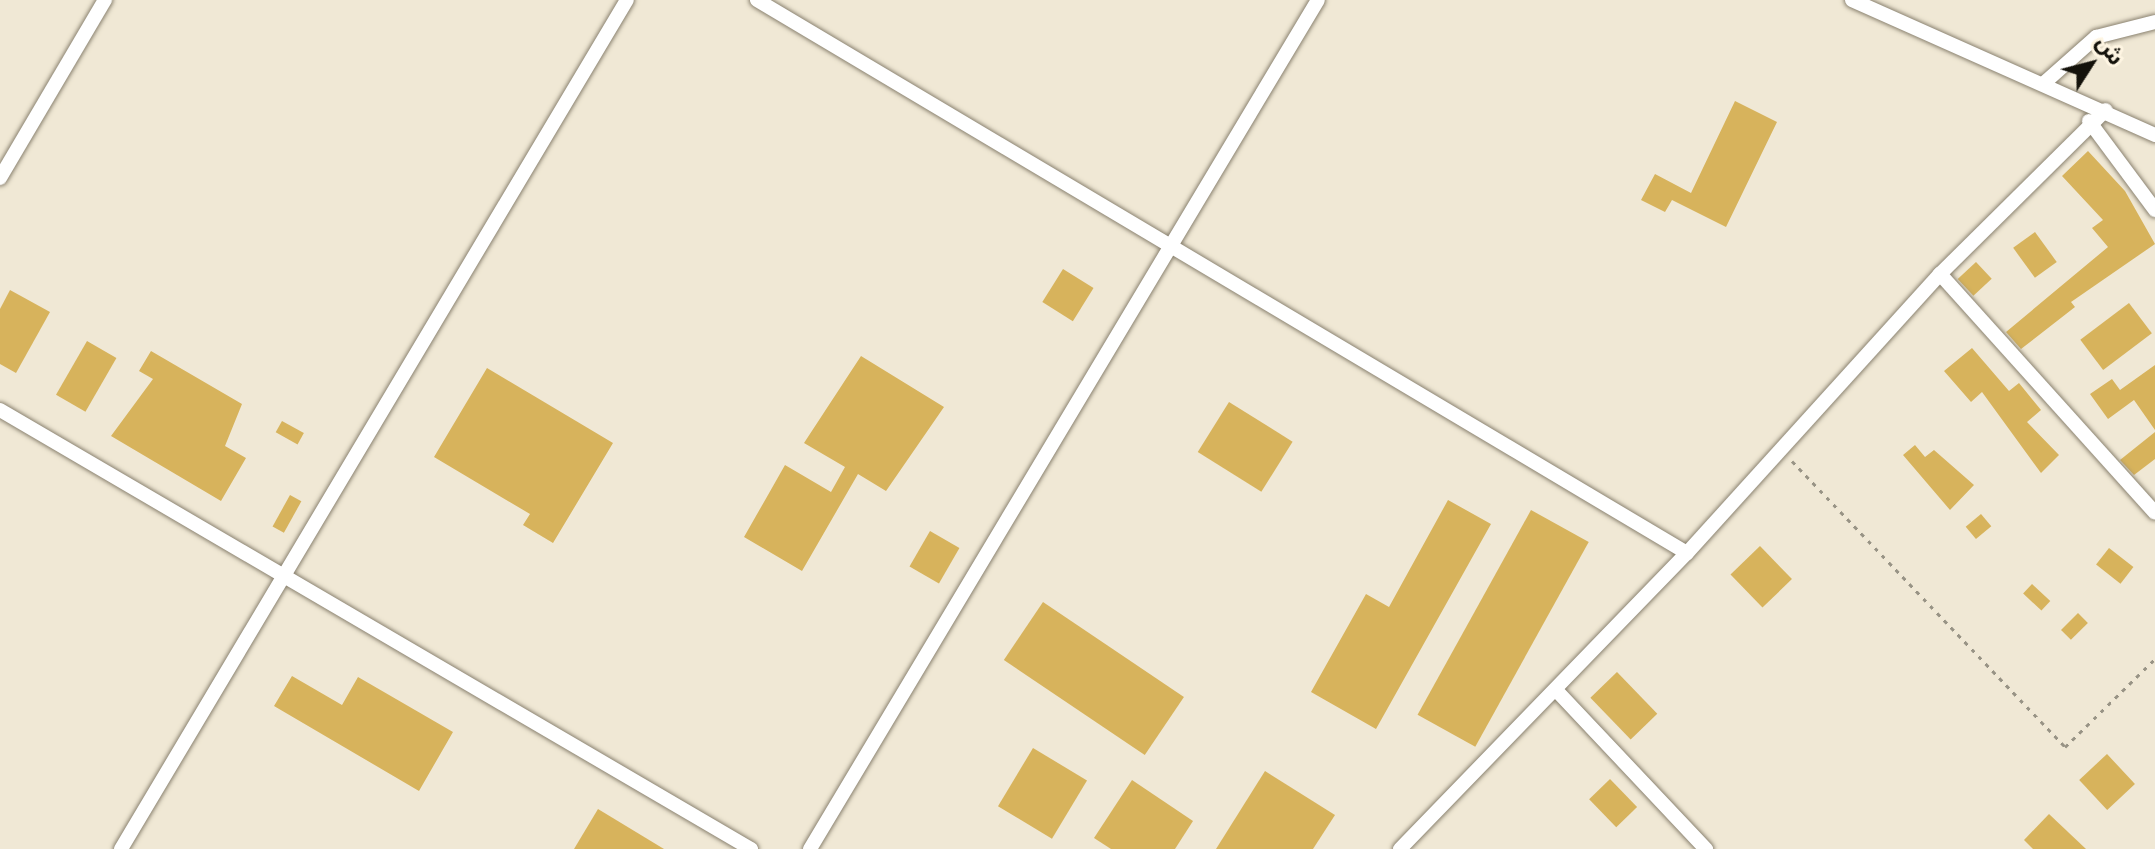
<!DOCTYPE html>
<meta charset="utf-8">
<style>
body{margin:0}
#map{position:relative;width:2155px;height:849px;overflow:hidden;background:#f0e8d5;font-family:Jost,"Noto Sans Arabic",sans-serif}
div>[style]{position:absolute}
.building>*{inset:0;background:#d7b35c;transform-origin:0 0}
.path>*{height:3px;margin-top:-1.5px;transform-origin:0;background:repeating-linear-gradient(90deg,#989385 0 4px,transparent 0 10px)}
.roads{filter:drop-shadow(0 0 2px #8a8270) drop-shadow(0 0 2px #8a8270)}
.street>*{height:14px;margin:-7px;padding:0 7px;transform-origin:7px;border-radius:7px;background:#fff}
span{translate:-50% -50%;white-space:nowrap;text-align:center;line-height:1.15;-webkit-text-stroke:7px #fef5e2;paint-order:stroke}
.north{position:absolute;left:2051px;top:24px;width:80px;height:80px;-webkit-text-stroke:6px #fef5e2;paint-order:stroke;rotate:54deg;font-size:22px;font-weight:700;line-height:32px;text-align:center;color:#14120b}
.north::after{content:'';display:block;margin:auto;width:28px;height:36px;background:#14120b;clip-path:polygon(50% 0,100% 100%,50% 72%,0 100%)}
</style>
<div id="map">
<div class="building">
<div style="clip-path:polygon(1735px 101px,1777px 122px,1726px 227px,1672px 200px,1665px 212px,1641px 200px,1655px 174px,1691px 193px)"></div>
<div style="clip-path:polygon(2088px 151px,2125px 191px,2155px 244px,2071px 302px,2075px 307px,2021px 349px,2006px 332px,2108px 247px,2092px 228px,2103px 220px,2062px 176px)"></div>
<div style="left:2035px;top:232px;width:37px;height:27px;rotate:54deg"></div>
<div style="left:1976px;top:262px;width:23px;height:25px;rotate:47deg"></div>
<div style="left:1063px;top:269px;width:36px;height:39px;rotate:32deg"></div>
<div style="clip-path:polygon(10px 290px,50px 312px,16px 373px,0 364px,0 309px)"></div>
<div style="left:2129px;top:303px;width:38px;height:61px;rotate:53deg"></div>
<div style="left:87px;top:341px;width:34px;height:62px;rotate:30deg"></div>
<div style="clip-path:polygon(1972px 348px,2009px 391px,2019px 383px,2041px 410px,2027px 422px,2059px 455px,2041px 473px,1982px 392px,1971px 402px,1944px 371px)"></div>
<div style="clip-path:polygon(151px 351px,242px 404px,225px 446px,246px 458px,221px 501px,111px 436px,153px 379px,139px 371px)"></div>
<div style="clip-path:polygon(861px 356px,944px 407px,886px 491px,858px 474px,802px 571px,744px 537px,785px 465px,831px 492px,845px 467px,804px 443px)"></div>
<div style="clip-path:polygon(2155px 365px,2155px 430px,2134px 400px,2108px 419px,2090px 394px,2112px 379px,2120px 390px)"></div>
<div style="clip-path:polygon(487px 368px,613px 443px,553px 543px,523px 525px,530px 514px,434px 457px)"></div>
<div style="left:1229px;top:402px;width:75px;height:59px;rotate:32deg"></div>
<div style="left:282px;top:421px;width:25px;height:13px;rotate:29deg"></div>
<div style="clip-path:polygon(2155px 432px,2155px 459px,2134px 475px,2120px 460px)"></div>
<div style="clip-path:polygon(1915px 445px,1925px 457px,1934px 450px,1974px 485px,1950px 510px,1903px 455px)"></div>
<div style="left:290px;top:495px;width:13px;height:36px;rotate:29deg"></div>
<div style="clip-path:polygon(1448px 500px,1491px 524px,1376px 729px,1311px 692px,1366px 594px,1389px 607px)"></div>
<div style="left:1531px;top:510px;width:66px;height:234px;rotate:29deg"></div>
<div style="left:1981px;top:514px;width:16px;height:20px;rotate:50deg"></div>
<div style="left:930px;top:531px;width:34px;height:41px;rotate:30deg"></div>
<div style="left:1760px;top:546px;width:46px;height:41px;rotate:46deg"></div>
<div style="left:2109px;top:548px;width:31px;height:21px;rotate:38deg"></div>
<div style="left:2032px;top:584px;width:25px;height:13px;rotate:43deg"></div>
<div style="left:1043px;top:602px;width:170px;height:70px;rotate:34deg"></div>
<div style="left:2078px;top:613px;width:14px;height:24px;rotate:45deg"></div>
<div style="left:1617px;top:672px;width:58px;height:37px;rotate:46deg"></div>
<div style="clip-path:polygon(292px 676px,342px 705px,358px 677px,453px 732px,419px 791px,274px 706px)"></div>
<div style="left:1033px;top:748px;width:63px;height:68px;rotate:31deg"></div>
<div style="left:2107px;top:754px;width:41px;height:38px;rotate:47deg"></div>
<div style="clip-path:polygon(1265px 771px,1335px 815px,1313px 849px,1216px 849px)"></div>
<div style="left:1610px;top:779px;width:39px;height:29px;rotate:46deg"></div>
<div style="clip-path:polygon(1132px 780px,1193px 821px,1175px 849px,1111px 849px,1094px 838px)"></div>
<div style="clip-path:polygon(598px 809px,664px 849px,574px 849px)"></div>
<div style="clip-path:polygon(2049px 814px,2086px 849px,2033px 849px,2024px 840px)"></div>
</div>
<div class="path">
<div style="left:1792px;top:461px;width:395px;rotate:46.3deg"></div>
<div style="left:2065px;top:747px;width:126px;rotate:-44.4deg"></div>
</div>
<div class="roads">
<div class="street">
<div style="left:757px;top:0;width:1082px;rotate:30.74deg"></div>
<div style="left:1852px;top:0;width:332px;rotate:24deg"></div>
<div style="left:2043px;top:84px;width:71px;rotate:-41.6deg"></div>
<div style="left:2096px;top:37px;width:61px;rotate:-14.3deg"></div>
<div style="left:2089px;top:121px;width:111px;rotate:53.4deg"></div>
<div style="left:0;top:178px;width:207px;rotate:-59.5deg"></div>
<div style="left:1940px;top:274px;width:321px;rotate:48deg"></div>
<div style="left:0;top:410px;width:870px;rotate:30.31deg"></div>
<div style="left:1556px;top:690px;width:219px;rotate:46.7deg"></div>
<div style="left:121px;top:849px;width:988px;rotate:-59.21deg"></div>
<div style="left:810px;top:849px;width:989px;rotate:-59.11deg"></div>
<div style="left:1400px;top:849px;width:412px;rotate:-45.9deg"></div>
<div style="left:1687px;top:553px;width:377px;rotate:-47.8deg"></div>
<div style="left:1940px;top:274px;width:233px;rotate:-44.7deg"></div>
</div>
</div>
<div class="north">ش</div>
</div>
